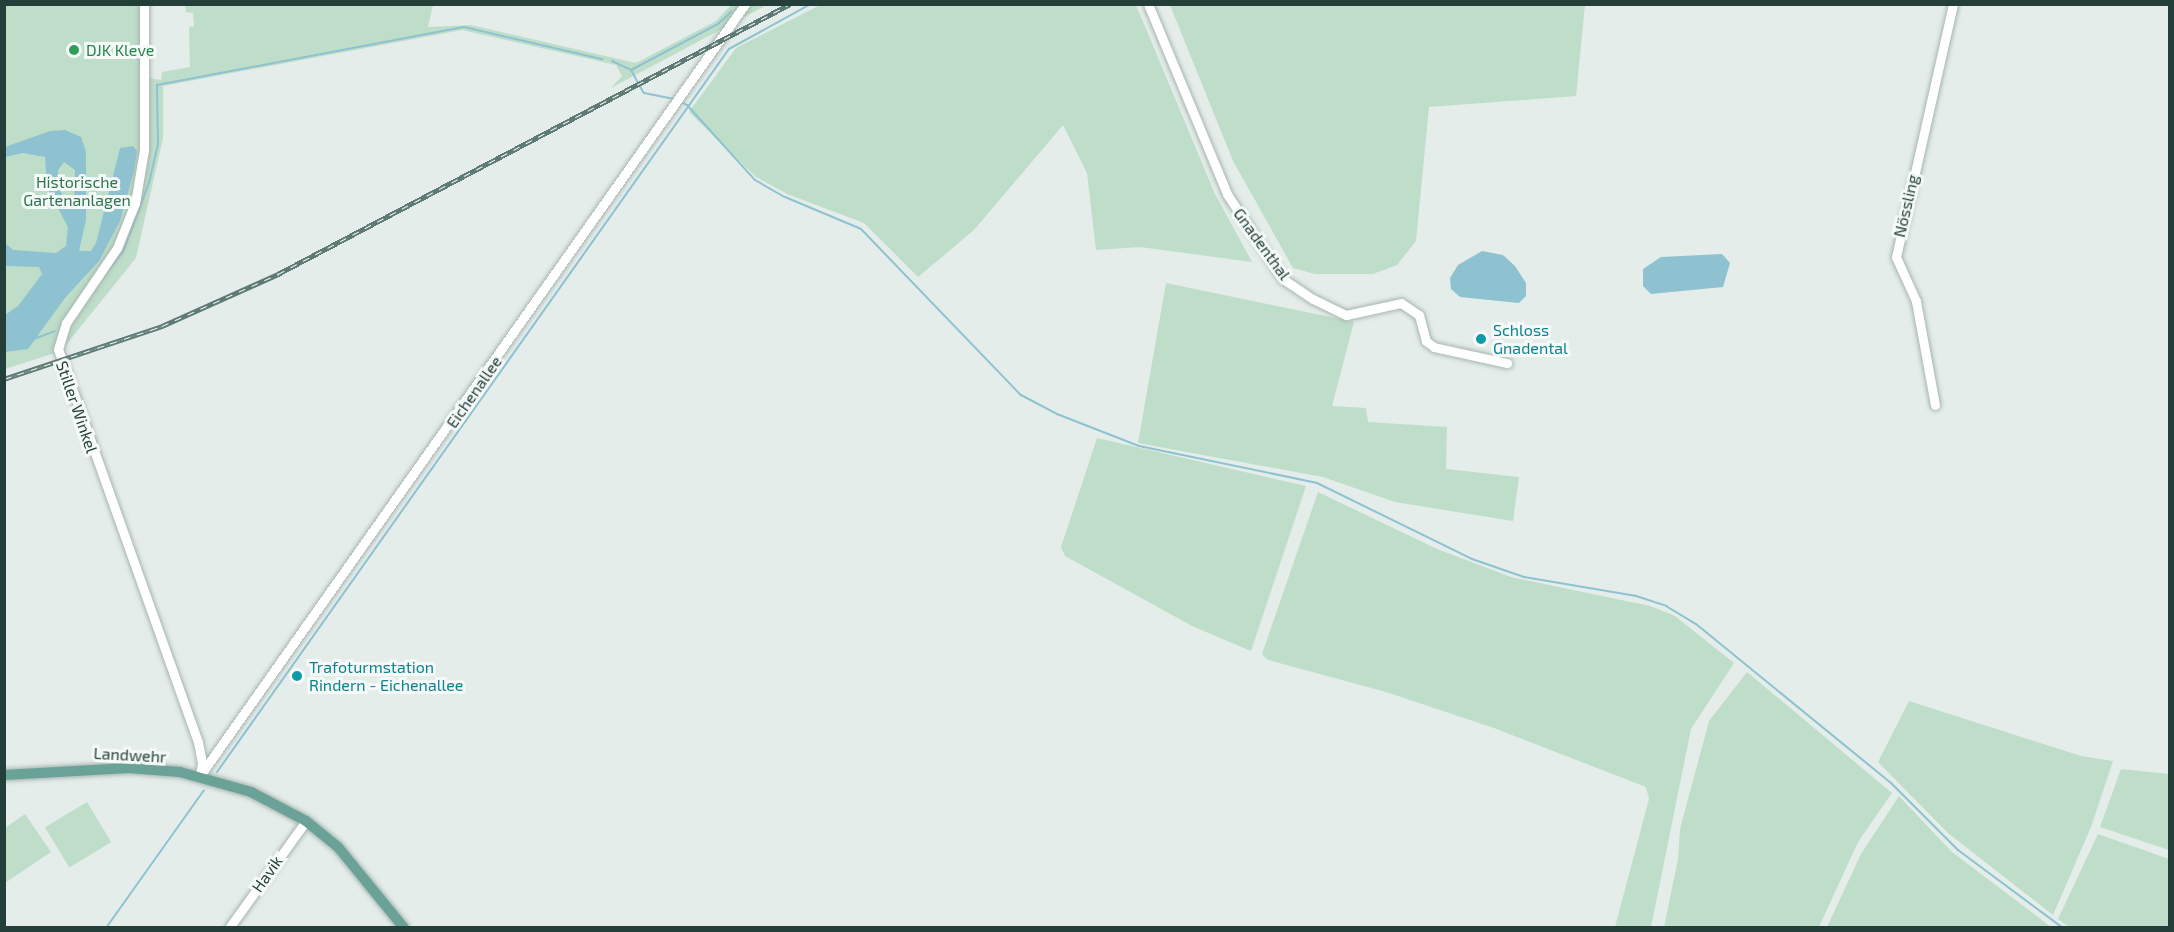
<!DOCTYPE html>
<meta charset="utf-8">
<style>
body{margin:0}
#map{position:relative;width:2174px;height:932px;overflow:hidden;background:#e4edea;font-family:"Exo 2",sans-serif}
div>[style]{position:absolute}
.green>*{inset:0;background:#bedec9;transform-origin:0 0}
.water>*{inset:0;background:#8ec2d1}
.stream>*{height:2px;margin:-1px;padding:0 1px;transform-origin:1px;border-radius:1px;background:#8ec2d1}
.roads{filter:drop-shadow(0 0 2px #a7b5b1) drop-shadow(0 0 2px #a7b5b1)}
.minor>*{height:9px;margin:-4.5px;padding:0 4.5px;transform-origin:4.5px;border-radius:4.5px;background:#fff}
.major>*{height:10px;margin:-5px;padding:0 5px;transform-origin:5px;border-radius:5px;background:#6aa297}
.rail>*{height:4.5px;margin-top:-2.25px;transform-origin:0;background:repeating-linear-gradient(90deg,#f5faf8 0 7px,#5e7a75 0 14px);box-sizing:border-box;border-block:2px solid #5e7a75}
.dots>*{width:16px;height:16px;translate:-50% -50%;box-sizing:border-box;border:3px solid #f5faf8;border-radius:50%}
span{translate:-50% -50%;white-space:nowrap;text-align:center;line-height:1.15;-webkit-text-stroke:6px #f5faf8;paint-order:stroke}
.leisure-label{font-size:16px;color:#27864d}
.left{translate:0 -50%;text-align:left}
.park-label{font-size:16px;color:#2e754f}
.street-label{font-size:16px;color:#243f39}
.culture-label{font-size:16px;color:#0d838f}
.frame{position:absolute;inset:0;border:6px solid #243f39;pointer-events:none}
</style>
<div id="map">
<div class="green">
<div style="clip-path:polygon(4px 5px,140px 5px,143px 77px,161px 80px,162px 72px,190px 67px,189px 27px,194px 26px,193px 13px,186px 12px,185px 5px,433px 5px,428px 27px,471px 25px,636px 63px,716px 21px,731px 5px,767px 5px,611px 88px,622px 76px,616px 65px,462px 30px,163px 86px,163px 138px,136px 258px,61px 351px,5px 369px)"></div>
<div style="clip-path:polygon(820px 5px,1136px 5px,1215px 194px,1252px 262px,1140px 247px,1096px 250px,1087px 173px,1063px 125px,974px 230px,918px 277px,864px 223px,787px 194px,756px 177px,689px 112px,736px 48px)"></div>
<div style="clip-path:polygon(1170px 5px,1585px 5px,1576px 96px,1429px 107px,1416px 241px,1397px 265px,1373px 274px,1315px 274px,1293px 268px,1233px 161px)"></div>
<div style="clip-path:polygon(1166px 283px,1354px 322px,1332px 406px,1366px 408px,1368px 422px,1447px 427px,1446px 469px,1519px 477px,1513px 521px,1395px 502px,1323px 477px,1138px 443px)"></div>
<div style="clip-path:polygon(1097px 438px,1306px 486px,1251px 651px,1192px 626px,1065px 556px,1061px 547px)"></div>
<div style="clip-path:polygon(1318px 492px,1437px 549px,1511px 577px,1650px 606px,1675px 616px,1734px 663px,1691px 729px,1651px 927px,1615px 927px,1649px 799px,1646px 787px,1494px 728px,1386px 692px,1268px 660px,1262px 654px)"></div>
<div style="clip-path:polygon(1747px 672px,1892px 793px,1858px 842px,1819px 927px,1664px 927px,1678px 859px,1680px 829px,1709px 721px)"></div>
<div style="clip-path:polygon(1909px 701px,2081px 756px,2113px 761px,2091px 827px,2053px 915px,1948px 833px,1878px 762px)"></div>
<div style="clip-path:polygon(2121px 769px,2169px 774px,2169px 850px,2100px 827px)"></div>
<div style="clip-path:polygon(1899px 796px,1952px 852px,2051px 927px,1827px 927px,1861px 854px)"></div>
<div style="left:87px;top:802px;width:47px;height:49px;rotate:59deg"></div>
<div style="clip-path:polygon(25px 814px,51px 852px,5px 883px,5px 828px)"></div>
<div style="clip-path:polygon(2098px 834px,2169px 859px,2169px 927px,2069px 927px,2058px 919px)"></div>
</div>
<div class="water">
<div style="clip-path:polygon(evenodd,65px 130px,81px 137px,86px 152px,86px 220px,79px 251px,91px 251px,96px 243px,120px 148px,133px 146px,137px 151px,134px 171px,120px 221px,99px 261px,65px 298px,28px 349px,5px 352px,5px 315px,18px 306px,42px 274px,39px 267px,5px 266px,5px 243px,13px 250px,56px 253px,66px 246px,68px 227px,47px 188px,45px 157px,23px 153px,5px 157px,5px 147px,50px 131px,65px 130px,64px 162px,75px 170px,74px 205px,67px 204px,59px 188px,58px 170px,64px 162px)"></div>
<div style="clip-path:polygon(1482px 251px,1503px 255px,1515px 266px,1526px 283px,1526px 296px,1519px 303px,1460px 297px,1451px 289px,1450px 278px,1458px 265px)"></div>
<div style="clip-path:polygon(1722px 254px,1730px 263px,1723px 287px,1651px 294px,1643px 286px,1643px 269px,1661px 257px)"></div>
</div>
<div class="stream">
<div style="left:612px;top:61px;width:21px;rotate:25deg"></div>
<div style="left:631px;top:70px;width:26px;rotate:61deg"></div>
<div style="left:644px;top:93px;width:31px;rotate:11deg"></div>
<div style="left:631px;top:70px;width:98px;rotate:-27.9deg"></div>
<div style="left:718px;top:24px;width:18px;rotate:-43deg"></div>
<div style="left:679px;top:101px;width:9px;rotate:27deg"></div>
<div style="left:687px;top:105px;width:101px;rotate:47.8deg"></div>
<div style="left:755px;top:180px;width:34px;rotate:30deg"></div>
<div style="left:785px;top:197px;width:82px;rotate:22.8deg"></div>
<div style="left:861px;top:229px;width:231px;rotate:46.1deg"></div>
<div style="left:1021px;top:395px;width:41px;rotate:27.8deg"></div>
<div style="left:1057px;top:414px;width:88px;rotate:21.3deg"></div>
<div style="left:1139px;top:446px;width:182px;rotate:11.7deg"></div>
<div style="left:1317px;top:483px;width:173px;rotate:26.1deg"></div>
<div style="left:1472px;top:559px;width:55px;rotate:19.1deg"></div>
<div style="left:1524px;top:577px;width:114px;rotate:9.6deg"></div>
<div style="left:1636px;top:596px;width:32px;rotate:18deg"></div>
<div style="left:1666px;top:606px;width:35px;rotate:31deg"></div>
<div style="left:1696px;top:624px;width:252px;rotate:39.2deg"></div>
<div style="left:1891px;top:783px;width:95px;rotate:45deg"></div>
<div style="left:1958px;top:850px;width:131px;rotate:36.6deg"></div>
<div style="left:101px;top:279px;width:35px;rotate:-51deg"></div>
<div style="left:123px;top:252px;width:74px;rotate:-69.4deg"></div>
<div style="left:149px;top:183px;width:39px;rotate:-77deg"></div>
<div style="left:158px;top:145px;width:60px;rotate:-91deg"></div>
<div style="left:157px;top:85px;width:312px;rotate:-10.7deg"></div>
<div style="left:464px;top:27px;width:142px;rotate:13.1deg"></div>
<div style="left:34px;top:339px;width:22px;rotate:-21deg"></div>
<div style="left:217px;top:772px;width:886px;rotate:-54.7deg"></div>
<div style="left:729px;top:49px;width:94px;rotate:-28.8deg"></div>
<div style="left:106px;top:928px;width:169px;rotate:-54.6deg"></div>
</div>
<div class="roads">
<div class="minor">
<div style="left:144px;top:4px;width:146px;rotate:90deg"></div>
<div style="left:144px;top:150px;width:54px;rotate:99.6deg"></div>
<div style="left:135px;top:203px;width:48px;rotate:111.8deg"></div>
<div style="left:117px;top:248px;width:91px;rotate:124.2deg"></div>
<div style="left:66px;top:323px;width:27px;rotate:107deg"></div>
<div style="left:58px;top:349px;width:417px;rotate:70.4deg"></div>
<div style="left:198px;top:742px;width:21px;rotate:79deg"></div>
<div style="left:202px;top:763px;width:12px;rotate:99deg"></div>
<div style="left:1148px;top:4px;width:206px;rotate:67.4deg"></div>
<div style="left:1227px;top:194px;width:102px;rotate:56.6deg"></div>
<div style="left:1283px;top:279px;width:36px;rotate:34deg"></div>
<div style="left:1313px;top:299px;width:37px;rotate:26deg"></div>
<div style="left:1346px;top:315px;width:56px;rotate:-12.3deg"></div>
<div style="left:1401px;top:303px;width:22px;rotate:34deg"></div>
<div style="left:1419px;top:315px;width:27px;rotate:75deg"></div>
<div style="left:1426px;top:341px;width:10px;rotate:37deg"></div>
<div style="left:1434px;top:347px;width:75px;rotate:12.4deg"></div>
<div style="left:1935px;top:405px;width:106px;rotate:-100.4deg"></div>
<div style="left:1916px;top:301px;width:48px;rotate:-114.4deg"></div>
<div style="left:1896px;top:257px;width:259px;rotate:-77.3deg"></div>
<div style="left:199px;top:777px;width:946px;rotate:-54.76deg"></div>
<div style="left:229px;top:928px;width:132px;rotate:-54.3deg"></div>
</div>
<div class="major">
<div style="left:4px;top:775px;width:125px;rotate:-3.2deg"></div>
<div style="left:129px;top:768px;width:51px;rotate:4.5deg"></div>
<div style="left:180px;top:772px;width:74px;rotate:15.7deg"></div>
<div style="left:251px;top:792px;width:62px;rotate:27.8deg"></div>
<div style="left:306px;top:821px;width:41px;rotate:39.1deg"></div>
<div style="left:338px;top:847px;width:104px;rotate:50.8deg"></div>
</div>
</div>
<div class="rail">
<div style="left:4px;top:379px;width:167px;rotate:-18.5deg"></div>
<div style="left:162px;top:326px;width:127px;rotate:-24.1deg"></div>
<div style="left:278px;top:274px;width:579px;rotate:-27.8deg"></div>
</div>
<div class="dots">
<div style="left:74px;top:50px;background:#2e9e5b"></div>
<div style="left:1481px;top:339px;background:#0f9aa8"></div>
<div style="left:297px;top:676px;background:#0f9aa8"></div>
</div>
<div class="leisure-label">
<span class="left" style="left:86px;top:50px">DJK Kleve</span>
</div>
<div class="park-label">
<span style="left:77px;top:191px">Historische<br>Gartenanlagen</span>
</div>
<div class="street-label">
<span style="left:1906px;top:206px;rotate:-77deg">Nössling</span>
<span style="left:1262px;top:244px;rotate:54deg">Gnadenthal</span>
<span style="left:474px;top:392px;rotate:-55deg">Eichenallee</span>
<span style="left:77px;top:407px;rotate:71deg">Stiller Winkel</span>
<span style="left:130px;top:755px;rotate:3deg">Landwehr</span>
<span style="left:267px;top:874px;rotate:-55deg">Havik</span>
</div>
<div class="culture-label">
<span class="left" style="left:1493px;top:339px">Schloss<br>Gnadental</span>
<span class="left" style="left:309px;top:676px">Trafoturmstation<br>Rindern - Eichenallee</span>
</div>
<div class="frame"></div>
</div>
